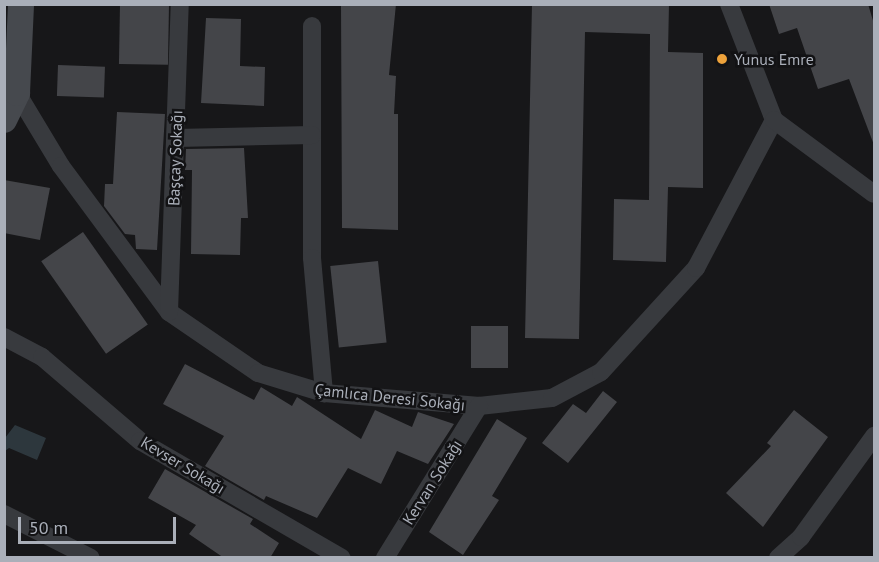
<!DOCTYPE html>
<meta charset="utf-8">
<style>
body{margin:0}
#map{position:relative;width:879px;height:562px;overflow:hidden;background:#171719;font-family:"PT Sans",sans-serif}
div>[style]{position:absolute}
.water>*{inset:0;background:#2d373d}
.building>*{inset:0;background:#444549;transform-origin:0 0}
.minor>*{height:18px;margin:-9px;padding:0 9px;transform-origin:9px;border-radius:9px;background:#383a3e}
.secondary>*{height:26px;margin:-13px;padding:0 13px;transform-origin:13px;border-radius:13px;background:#46494e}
.dots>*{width:16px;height:16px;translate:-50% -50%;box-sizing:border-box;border:3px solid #121214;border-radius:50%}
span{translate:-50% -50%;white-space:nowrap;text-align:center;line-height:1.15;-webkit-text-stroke:5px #121214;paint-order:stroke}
.poi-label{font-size:16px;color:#aaafb9}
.left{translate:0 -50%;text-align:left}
.street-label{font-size:16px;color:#aaafb9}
.frame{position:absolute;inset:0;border:6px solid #aaafb9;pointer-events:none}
.scale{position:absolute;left:18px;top:517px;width:158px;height:27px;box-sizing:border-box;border:3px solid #aaafb9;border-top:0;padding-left:8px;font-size:18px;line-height:21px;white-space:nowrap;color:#aaafb9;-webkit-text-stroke:4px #121214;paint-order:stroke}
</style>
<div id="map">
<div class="water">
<div style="clip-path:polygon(15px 425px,46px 438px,37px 460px,9px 448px,5px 451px,5px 438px)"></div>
</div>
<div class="building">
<div style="left:120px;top:4px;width:49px;height:60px;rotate:1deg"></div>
<div style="clip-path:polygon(341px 4px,396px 4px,389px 75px,396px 76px,394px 114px,398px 114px,398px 230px,342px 228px)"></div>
<div style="clip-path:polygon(532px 4px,669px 4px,668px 52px,703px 53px,703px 188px,668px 187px,666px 262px,613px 260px,614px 199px,649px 200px,650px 34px,585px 32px,579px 339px,525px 338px)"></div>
<div style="clip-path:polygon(769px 4px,868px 4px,874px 24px,874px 145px,849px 79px,818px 89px,797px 28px,779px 34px)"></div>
<div style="clip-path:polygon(206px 18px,241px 19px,240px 66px,265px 67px,264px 106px,201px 103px)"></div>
<div style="left:58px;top:65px;width:47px;height:31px;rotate:2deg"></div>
<div style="clip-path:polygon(117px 112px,165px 114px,157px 250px,136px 249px,135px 235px,125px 234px,104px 206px,105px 184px,113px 184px)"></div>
<div style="clip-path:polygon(244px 148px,248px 218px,241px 218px,240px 255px,191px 254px,192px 170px,185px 170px,186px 149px)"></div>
<div style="clip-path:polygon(4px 180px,50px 188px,40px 240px,4px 233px)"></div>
<div style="left:83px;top:232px;width:113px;height:51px;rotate:55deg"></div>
<div style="left:378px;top:261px;width:82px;height:48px;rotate:84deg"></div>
<div style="left:471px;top:326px;width:37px;height:42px"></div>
<div style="clip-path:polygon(185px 364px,254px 400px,261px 387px,292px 406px,297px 397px,361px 439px,375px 410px,412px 427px,418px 412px,454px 424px,428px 464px,397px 451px,381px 484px,348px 468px,317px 518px,266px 496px,264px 500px,205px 466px,224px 436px,163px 404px)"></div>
<div style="clip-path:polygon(603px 391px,617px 402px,568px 463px,542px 443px,573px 404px,586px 413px)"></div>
<div style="clip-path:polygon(794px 410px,828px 437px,763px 527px,726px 493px,771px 446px,767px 443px)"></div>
<div style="clip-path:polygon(497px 419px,527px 438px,492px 496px,499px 500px,463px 555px,429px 532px)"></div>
<div style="clip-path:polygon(165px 469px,253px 519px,250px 524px,279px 543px,270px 558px,224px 558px,189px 534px,196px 525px,148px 498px)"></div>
</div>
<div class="minor">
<div style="left:729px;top:4px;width:124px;rotate:68.8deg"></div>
<div style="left:312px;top:26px;width:232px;rotate:90deg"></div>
<div style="left:312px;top:258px;width:136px;rotate:84.9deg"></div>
<div style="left:17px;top:93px;width:85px;rotate:58.9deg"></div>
<div style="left:61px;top:166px;width:182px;rotate:53.5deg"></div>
<div style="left:169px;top:312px;width:108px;rotate:34.4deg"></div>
<div style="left:258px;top:373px;width:69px;rotate:16.9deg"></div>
<div style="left:324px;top:393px;width:156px;rotate:4.8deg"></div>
<div style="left:479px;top:406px;width:73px;rotate:-6.3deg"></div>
<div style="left:552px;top:398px;width:55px;rotate:-28deg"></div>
<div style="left:601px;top:372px;width:141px;rotate:-47.6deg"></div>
<div style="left:696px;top:268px;width:167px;rotate:-62.2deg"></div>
<div style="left:774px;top:120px;width:124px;rotate:36.5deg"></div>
<div style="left:176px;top:138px;width:136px;rotate:-1.3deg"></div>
<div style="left:169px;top:312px;width:308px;rotate:-88deg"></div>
<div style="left:4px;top:337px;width:43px;rotate:27.8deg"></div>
<div style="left:42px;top:357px;width:129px;rotate:40.6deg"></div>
<div style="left:140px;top:441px;width:233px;rotate:30.1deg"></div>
<div style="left:4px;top:514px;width:97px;rotate:26.8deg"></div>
<div style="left:385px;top:558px;width:179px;rotate:-58.3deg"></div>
<div style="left:778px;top:558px;width:31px;rotate:-42deg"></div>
<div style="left:801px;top:537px;width:125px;rotate:-54.1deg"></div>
</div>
<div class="secondary">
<div style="left:4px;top:120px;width:30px;rotate:-64deg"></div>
<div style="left:17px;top:93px;width:89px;rotate:-87.4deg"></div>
</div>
<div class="dots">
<div style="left:722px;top:59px;background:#eda23b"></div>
</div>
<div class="poi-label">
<span class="left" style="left:734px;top:59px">Yunus Emre</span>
</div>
<div class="street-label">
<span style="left:175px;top:158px;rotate:-88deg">Başçay Sokağı</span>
<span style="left:390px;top:397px;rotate:6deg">Çamlıca Deresi Sokağı</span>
<span style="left:183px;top:465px;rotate:31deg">Kevser Sokağı</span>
<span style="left:432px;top:482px;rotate:-58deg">Kervan Sokağı</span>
</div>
<div class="frame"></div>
<div class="scale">50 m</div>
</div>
